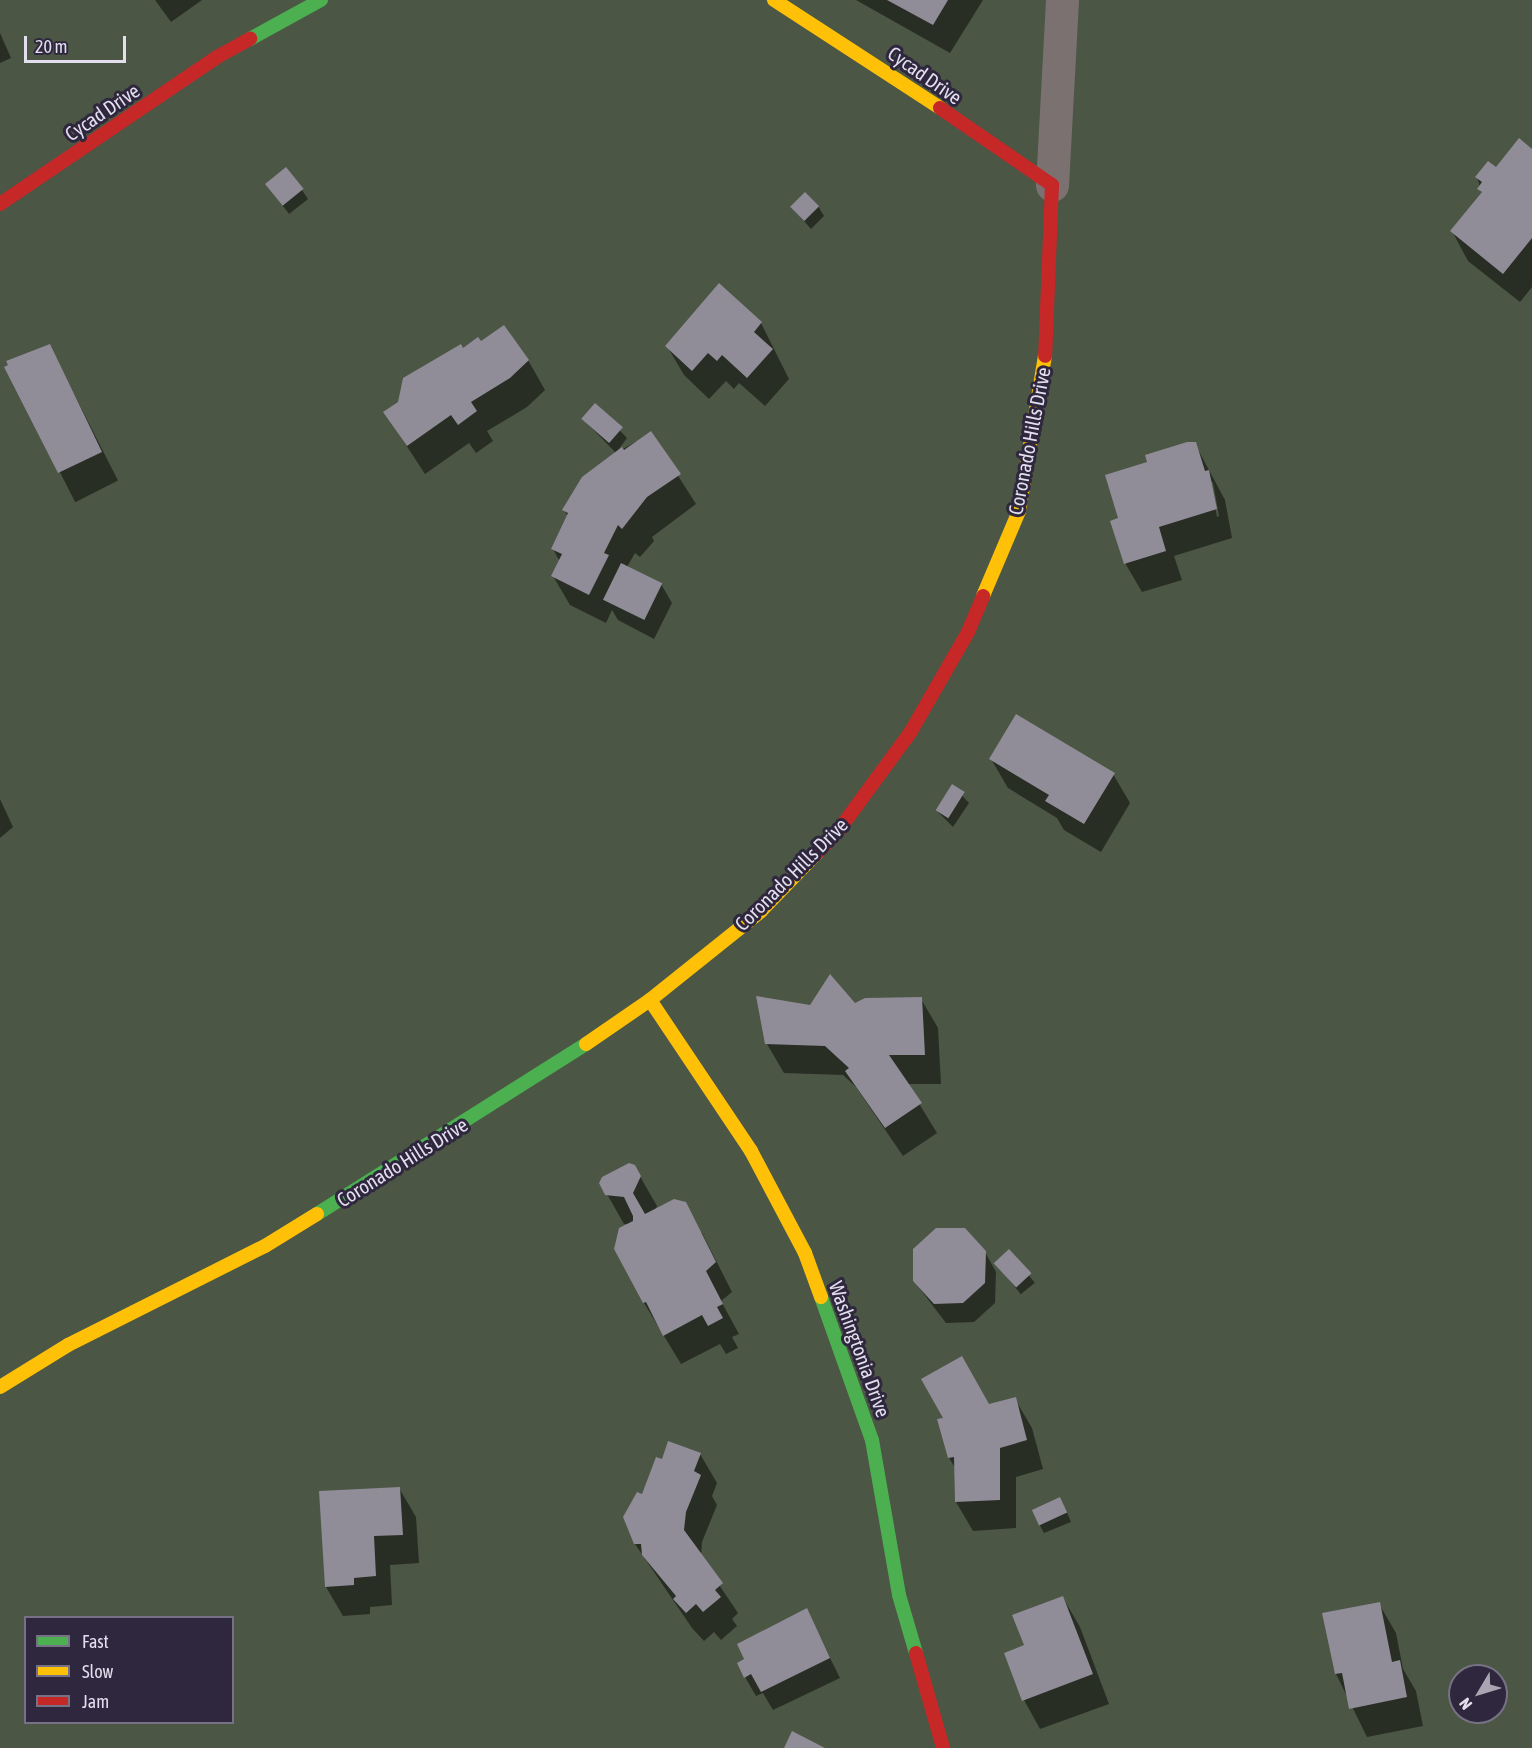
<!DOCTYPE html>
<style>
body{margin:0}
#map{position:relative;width:1532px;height:1748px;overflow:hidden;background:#3a3642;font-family:"Asap Condensed",sans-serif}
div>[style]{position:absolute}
.green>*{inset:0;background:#4b5645}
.shadow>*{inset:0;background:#0007;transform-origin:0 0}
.building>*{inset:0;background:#908c98;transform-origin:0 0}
.street>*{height:33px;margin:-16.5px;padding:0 16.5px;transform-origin:16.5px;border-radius:16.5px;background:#7b7171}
.fast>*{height:14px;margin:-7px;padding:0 7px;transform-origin:7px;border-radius:7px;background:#4caf50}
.slow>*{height:14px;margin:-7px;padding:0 7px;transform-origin:7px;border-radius:7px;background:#ffc107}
.jam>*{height:14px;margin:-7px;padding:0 7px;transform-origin:7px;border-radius:7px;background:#c62828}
span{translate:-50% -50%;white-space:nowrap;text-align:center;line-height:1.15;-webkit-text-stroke:6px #2e273d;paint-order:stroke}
.street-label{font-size:20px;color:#e3dfee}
.legend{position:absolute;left:24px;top:1616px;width:210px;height:108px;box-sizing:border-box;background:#2e273d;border:2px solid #767184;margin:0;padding:8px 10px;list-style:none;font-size:18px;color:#e3dfee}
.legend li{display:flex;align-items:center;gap:12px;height:30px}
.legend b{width:30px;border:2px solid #767184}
.north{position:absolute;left:1448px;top:1664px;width:60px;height:60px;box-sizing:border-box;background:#2e273d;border:2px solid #767184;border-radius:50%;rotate:232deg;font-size:16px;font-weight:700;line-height:24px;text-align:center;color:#e3dfee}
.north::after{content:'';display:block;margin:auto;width:21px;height:27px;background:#a8a4b2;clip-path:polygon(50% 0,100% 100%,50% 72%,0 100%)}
.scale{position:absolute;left:24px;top:36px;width:102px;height:27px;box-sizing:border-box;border:3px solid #e3dfee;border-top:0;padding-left:8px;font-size:18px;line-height:21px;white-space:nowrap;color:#e3dfee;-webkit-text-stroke:4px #2e273d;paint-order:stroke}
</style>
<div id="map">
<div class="green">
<div style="clip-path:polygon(evenodd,0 0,1532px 0,1532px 1748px,0 1748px,0 0,26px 1618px,232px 1618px,232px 1722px,26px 1722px,26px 1618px,0 0,1460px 1676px,1496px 1676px,1496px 1712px,1460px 1712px,1460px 1676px)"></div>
</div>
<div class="shadow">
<div style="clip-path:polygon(155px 0,202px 0,171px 22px)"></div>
<div style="clip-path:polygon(856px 0,983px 0,950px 53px)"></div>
<div style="clip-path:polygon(0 33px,11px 58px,0 63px)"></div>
<div style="clip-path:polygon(1532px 151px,1532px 287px,1520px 302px,1468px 261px,1452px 231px,1482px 194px,1477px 177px)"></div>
<div style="clip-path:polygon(267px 185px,302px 190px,308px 199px,289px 214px)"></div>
<div style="clip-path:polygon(818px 206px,824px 216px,811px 229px,793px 208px)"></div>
<div style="clip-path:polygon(761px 323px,789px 379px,765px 406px,739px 383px,734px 389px,726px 381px,709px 399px,684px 375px,667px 346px)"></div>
<div style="clip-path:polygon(481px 343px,528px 360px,545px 390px,527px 407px,487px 431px,493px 441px,476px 453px,469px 443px,425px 474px,385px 413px,400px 402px,401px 387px,415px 372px)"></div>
<div style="left:49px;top:345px;width:152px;height:48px;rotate:63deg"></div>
<div style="clip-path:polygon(595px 405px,627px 438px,616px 453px,651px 433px,696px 504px,652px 537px,654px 541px,640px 557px,635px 553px,627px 567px,661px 584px,672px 603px,654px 639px,618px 620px,612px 610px,606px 623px,570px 605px,553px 576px,560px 562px,553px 549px,568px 516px,564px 510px,616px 453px,583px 419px)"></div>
<div style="clip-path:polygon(evenodd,1195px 444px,1225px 500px,1232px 538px,1174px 556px,1182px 580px,1142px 592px,1125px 563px,1120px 519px,1149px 463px,1195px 444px,1210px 479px,1213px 483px,1219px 516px,1217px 517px,1210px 479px)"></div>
<div style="clip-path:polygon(991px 759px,1113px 774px,1130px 803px,1101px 852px,1064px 830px,1057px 818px,1008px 788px)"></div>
<div style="clip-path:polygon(953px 786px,969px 803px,953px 827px,936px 810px)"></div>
<div style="clip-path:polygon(0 799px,13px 827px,0 838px)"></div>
<div style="clip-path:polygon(921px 999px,938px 1028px,941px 1084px,907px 1084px,937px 1133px,903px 1156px,856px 1087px,843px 1075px,784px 1073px,767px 1044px,810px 1007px)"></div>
<div style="clip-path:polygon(634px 1166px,657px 1206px,655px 1211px,702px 1233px,732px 1292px,721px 1301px,739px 1334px,732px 1337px,738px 1348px,726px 1354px,720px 1344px,681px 1364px,644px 1303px,629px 1224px,624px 1224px,607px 1194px)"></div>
<div style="left:1009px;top:1251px;width:41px;height:18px;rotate:51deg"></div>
<div style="clip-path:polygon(985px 1252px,996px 1272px,995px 1303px,974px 1322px,946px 1323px,914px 1281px)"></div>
<div style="clip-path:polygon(1015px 1399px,1032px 1428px,1043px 1469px,1016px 1477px,1016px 1528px,973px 1531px,956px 1502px,956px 1469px,949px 1458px,989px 1406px)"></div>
<div style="clip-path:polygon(700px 1454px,717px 1483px,712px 1496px,717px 1505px,702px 1542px,701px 1558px,738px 1613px,732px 1619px,737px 1626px,721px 1640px,714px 1632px,704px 1641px,692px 1628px,635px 1544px,643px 1495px,663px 1461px)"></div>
<div style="clip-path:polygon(399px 1488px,416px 1517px,419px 1563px,390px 1565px,392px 1605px,370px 1607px,370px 1614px,343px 1616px,326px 1587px)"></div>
<div style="clip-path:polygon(1065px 1508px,1071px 1522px,1044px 1533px,1039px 1524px)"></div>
<div style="clip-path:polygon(1063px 1598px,1080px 1627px,1109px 1704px,1040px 1729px,1024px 1700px,1025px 1646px)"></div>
<div style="clip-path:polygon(1379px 1604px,1396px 1633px,1403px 1669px,1416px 1691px,1423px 1726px,1367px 1737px,1336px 1674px,1324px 1615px)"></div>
<div style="clip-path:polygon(806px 1610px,840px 1678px,773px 1710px,763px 1693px,756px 1696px,745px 1677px)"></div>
</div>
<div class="building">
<div style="clip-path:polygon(887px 0,948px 0,933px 25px)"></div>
<div style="clip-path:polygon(1519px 138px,1532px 149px,1532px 238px,1503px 274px,1450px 231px,1482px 192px,1477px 189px,1482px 182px,1475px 177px,1488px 161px,1496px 167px)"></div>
<div style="left:286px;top:167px;width:28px;height:27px;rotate:51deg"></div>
<div style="left:805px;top:192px;width:20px;height:21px;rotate:45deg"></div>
<div style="clip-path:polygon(719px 283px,762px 322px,754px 332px,773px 349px,747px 378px,722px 355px,717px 361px,708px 353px,692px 371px,665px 346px)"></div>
<div style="clip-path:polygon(504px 325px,529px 360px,510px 378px,471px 402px,477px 411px,458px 425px,451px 415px,407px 446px,383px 412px,398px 402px,403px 378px,461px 344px,463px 348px,478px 337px,481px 341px)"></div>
<div style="clip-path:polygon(50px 344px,102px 452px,58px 473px,4px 367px,8px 365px,6px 361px)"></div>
<div style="left:595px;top:403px;width:37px;height:21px;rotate:41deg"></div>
<div style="clip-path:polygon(651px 431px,681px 474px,647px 497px,622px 529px,618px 525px,604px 553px,609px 555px,589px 595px,551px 576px,562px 554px,551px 549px,568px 513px,562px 510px,582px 477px,622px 447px,624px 450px)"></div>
<div style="clip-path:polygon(1187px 442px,1196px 442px,1205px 471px,1209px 470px,1217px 509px,1159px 527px,1166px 551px,1124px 564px,1110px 521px,1118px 518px,1105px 475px,1147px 462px,1145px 455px)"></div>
<div style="left:621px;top:563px;width:46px;height:41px;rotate:26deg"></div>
<div style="clip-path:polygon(1016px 714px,1115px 773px,1084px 824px,1045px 801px,1049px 795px,989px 759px)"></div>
<div style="left:952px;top:784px;width:15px;height:31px;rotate:32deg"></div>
<div style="clip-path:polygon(830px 974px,855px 1003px,865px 998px,922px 997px,925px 1055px,889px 1055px,922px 1103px,885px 1128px,845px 1071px,849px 1068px,825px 1046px,765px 1044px,756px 996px,810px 1005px)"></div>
<div style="clip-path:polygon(629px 1163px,635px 1165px,641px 1176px,633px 1193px,645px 1214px,674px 1199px,686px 1202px,716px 1262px,706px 1271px,723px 1304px,717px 1307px,723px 1318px,708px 1326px,702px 1315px,663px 1336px,646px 1302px,643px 1303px,614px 1249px,619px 1228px,633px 1221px,633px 1216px,624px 1197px,605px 1195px,599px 1183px,602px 1177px)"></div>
<div style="clip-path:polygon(936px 1228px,965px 1228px,986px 1251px,985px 1283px,963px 1303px,934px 1304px,913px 1281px,913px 1249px)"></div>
<div style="left:1009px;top:1249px;width:33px;height:21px;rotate:47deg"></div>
<div style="clip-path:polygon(962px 1356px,989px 1404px,1016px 1397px,1027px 1440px,1000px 1448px,1000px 1500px,955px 1502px,954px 1457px,948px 1458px,937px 1419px,943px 1418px,921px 1379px)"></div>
<div style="clip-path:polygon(668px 1441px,701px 1453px,694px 1471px,701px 1475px,686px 1512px,684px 1530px,723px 1583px,715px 1590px,721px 1597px,703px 1612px,696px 1604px,686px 1613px,673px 1599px,676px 1596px,642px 1555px,641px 1544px,634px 1544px,623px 1517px,637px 1492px,642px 1494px,656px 1457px,662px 1459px)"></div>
<div style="clip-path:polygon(400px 1487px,403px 1535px,374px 1536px,376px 1576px,354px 1578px,354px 1585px,325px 1587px,319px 1491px)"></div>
<div style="left:1060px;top:1497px;width:17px;height:31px;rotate:65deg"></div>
<div style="clip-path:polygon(1063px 1596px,1093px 1674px,1022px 1701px,1004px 1653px,1024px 1645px,1012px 1615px)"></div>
<div style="clip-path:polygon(1380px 1602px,1392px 1662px,1400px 1660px,1407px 1697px,1349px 1709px,1342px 1673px,1335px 1674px,1322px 1613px)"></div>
<div style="clip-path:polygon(807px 1608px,830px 1658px,761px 1692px,751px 1674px,744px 1678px,737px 1663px,744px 1659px,737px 1644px)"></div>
<div style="clip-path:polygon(792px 1731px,825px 1748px,784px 1748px)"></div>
</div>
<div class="street">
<div style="left:1052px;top:185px;width:185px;rotate:-86.9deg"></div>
</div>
<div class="fast">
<div style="left:250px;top:39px;width:81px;rotate:-28.8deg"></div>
<div style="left:317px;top:1214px;width:318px;rotate:-32.3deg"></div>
<div style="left:821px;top:1297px;width:152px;rotate:70.4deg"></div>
<div style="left:872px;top:1440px;width:157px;rotate:80.1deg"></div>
<div style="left:899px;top:1595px;width:60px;rotate:73.7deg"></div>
</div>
<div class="slow">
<div style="left:774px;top:0;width:198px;rotate:33deg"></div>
<div style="left:983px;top:596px;width:92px;rotate:-67deg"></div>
<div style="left:1019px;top:511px;width:157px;rotate:-80.5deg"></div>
<div style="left:650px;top:1000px;width:182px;rotate:56.2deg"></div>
<div style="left:751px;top:1151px;width:115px;rotate:62.1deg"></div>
<div style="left:805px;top:1253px;width:47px;rotate:70deg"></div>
<div style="left:586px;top:1044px;width:78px;rotate:-34.5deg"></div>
<div style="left:650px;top:1000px;width:142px;rotate:-38.7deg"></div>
<div style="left:761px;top:911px;width:81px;rotate:-46deg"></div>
<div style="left:0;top:1387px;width:80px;rotate:-31.7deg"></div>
<div style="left:68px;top:1345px;width:220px;rotate:-26.7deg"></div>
<div style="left:265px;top:1246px;width:61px;rotate:-31.6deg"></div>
</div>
<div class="jam">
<div style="left:940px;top:108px;width:136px;rotate:34.5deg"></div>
<div style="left:1052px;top:185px;width:171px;rotate:92.3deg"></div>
<div style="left:0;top:204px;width:262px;rotate:-34.1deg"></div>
<div style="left:217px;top:57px;width:38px;rotate:-29deg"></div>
<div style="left:817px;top:853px;width:30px;rotate:-46deg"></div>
<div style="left:838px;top:831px;width:122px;rotate:-53.7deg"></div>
<div style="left:910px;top:733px;width:116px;rotate:-60.1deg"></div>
<div style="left:968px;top:632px;width:39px;rotate:-67deg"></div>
<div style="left:916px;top:1653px;width:99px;rotate:74.1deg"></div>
</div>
<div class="street-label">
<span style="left:925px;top:75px;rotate:35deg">Cycad Drive</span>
<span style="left:102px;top:112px;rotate:-34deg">Cycad Drive</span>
<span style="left:1029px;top:441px;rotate:-79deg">Coronado Hills Drive</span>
<span style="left:791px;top:874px;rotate:-45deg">Coronado Hills Drive</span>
<span style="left:402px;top:1162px;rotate:-32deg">Coronado Hills Drive</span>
<span style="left:860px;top:1349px;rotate:70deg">Washingtonia Drive</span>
</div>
<ul class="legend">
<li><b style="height:8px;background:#4caf50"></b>Fast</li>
<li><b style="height:8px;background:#ffc107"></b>Slow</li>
<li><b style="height:8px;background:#c62828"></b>Jam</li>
</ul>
<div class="north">N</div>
<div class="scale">20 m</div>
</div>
